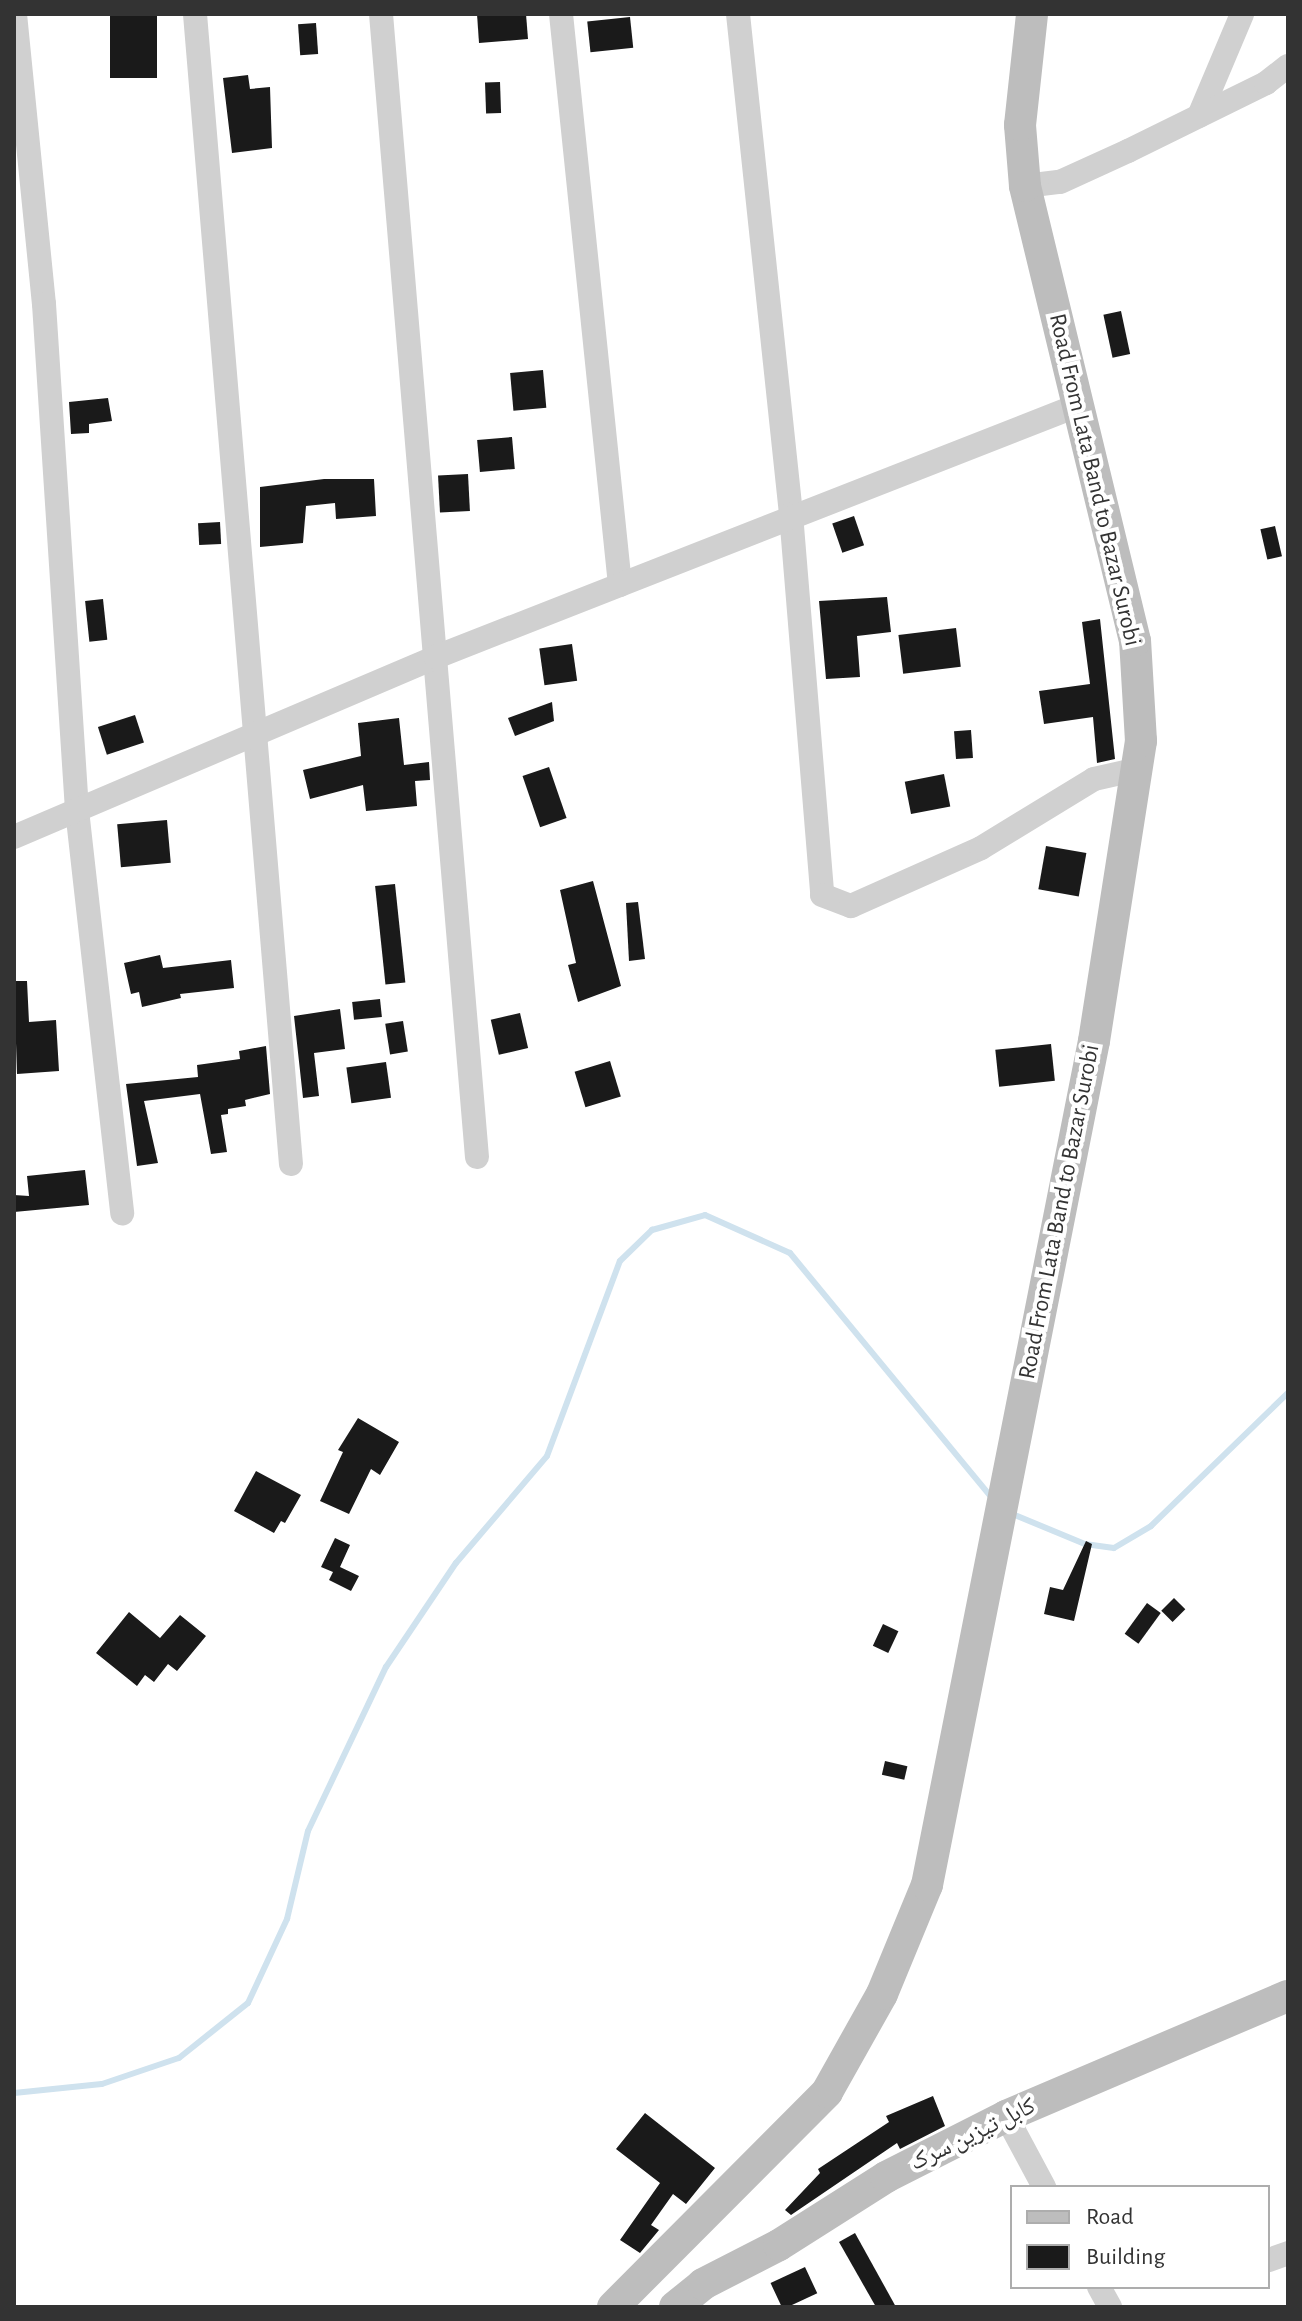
<!DOCTYPE html>
<meta charset="utf-8">
<style>
body{margin:0}
#map{position:relative;width:1302px;height:2321px;overflow:hidden;background:#fff;font-family:"Alegreya Sans","Noto Naskh Arabic",sans-serif}
div>[style]{position:absolute}
.stream>*{height:6px;margin:-3px;padding:0 3px;transform-origin:3px;border-radius:3px;background:#cfe2ee}
.building>*{inset:0;background:#1a1a1a;transform-origin:0 0}
.minor>*{height:24px;margin:-12px;padding:0 12px;transform-origin:12px;border-radius:12px;background:#d0d0d0}
.secondary>*{height:32px;margin:-16px;padding:0 16px;transform-origin:16px;border-radius:16px;background:#bdbdbd}
span{translate:-50% -50%;white-space:nowrap;text-align:center;line-height:1.15;-webkit-text-stroke:8px #fff;paint-order:stroke}
.street-label{font-size:24px;color:#333}
.frame{position:absolute;inset:0;border:16px solid #333;pointer-events:none}
.legend{position:absolute;left:1010px;top:2185px;width:260px;height:104px;box-sizing:border-box;background:#fff;border:2px solid #adadad;margin:0;padding:10px 14px;list-style:none;font-size:24px;color:#333}
.legend li{display:flex;align-items:center;gap:16px;height:40px}
.legend b{width:40px;border:2px solid #adadad}
</style>
<div id="map">
<div class="stream">
<div style="left:1010px;top:1513px;width:81px;rotate:22.5deg"></div>
<div style="left:1085px;top:1544px;width:29px;rotate:8deg"></div>
<div style="left:1114px;top:1548px;width:43px;rotate:-30.7deg"></div>
<div style="left:1151px;top:1526px;width:191px;rotate:-44.2deg"></div>
<div style="left:14px;top:2093px;width:88px;rotate:-5.8deg"></div>
<div style="left:102px;top:2084px;width:81px;rotate:-18.7deg"></div>
<div style="left:179px;top:2058px;width:88px;rotate:-38.6deg"></div>
<div style="left:248px;top:2003px;width:93px;rotate:-65.1deg"></div>
<div style="left:287px;top:1919px;width:90px;rotate:-76.6deg"></div>
<div style="left:308px;top:1831px;width:182px;rotate:-64.6deg"></div>
<div style="left:386px;top:1667px;width:125px;rotate:-56.1deg"></div>
<div style="left:456px;top:1563px;width:140px;rotate:-49.6deg"></div>
<div style="left:547px;top:1456px;width:208px;rotate:-69.5deg"></div>
<div style="left:620px;top:1261px;width:45px;rotate:-44.1deg"></div>
<div style="left:652px;top:1230px;width:55px;rotate:-15.8deg"></div>
<div style="left:705px;top:1215px;width:93px;rotate:24.1deg"></div>
<div style="left:790px;top:1253px;width:319px;rotate:50.5deg"></div>
</div>
<div class="building">
<div style="left:110px;top:14px;width:47px;height:64px"></div>
<div style="clip-path:polygon(477px 14px,526px 14px,528px 39px,479px 43px)"></div>
<div style="left:630px;top:17px;width:31px;height:43px;rotate:84deg"></div>
<div style="left:316px;top:23px;width:31px;height:18px;rotate:86deg"></div>
<div style="clip-path:polygon(248px 75px,250px 89px,270px 87px,272px 148px,232px 153px,223px 78px)"></div>
<div style="left:500px;top:82px;width:31px;height:15px;rotate:88deg"></div>
<div style="left:1121px;top:311px;width:44px;height:18px;rotate:78deg"></div>
<div style="left:543px;top:370px;width:38px;height:33px;rotate:85deg"></div>
<div style="clip-path:polygon(108px 398px,112px 421px,89px 424px,89px 433px,71px 434px,69px 402px)"></div>
<div style="left:512px;top:437px;width:32px;height:35px;rotate:85deg"></div>
<div style="left:468px;top:474px;width:37px;height:30px;rotate:87deg"></div>
<div style="clip-path:polygon(324px 479px,374px 479px,376px 516px,336px 519px,335px 503px,306px 506px,303px 543px,260px 547px,260px 487px)"></div>
<div style="left:854px;top:516px;width:31px;height:23px;rotate:71deg"></div>
<div style="left:220px;top:522px;width:22px;height:22px;rotate:87deg"></div>
<div style="left:1275px;top:526px;width:31px;height:15px;rotate:77deg"></div>
<div style="clip-path:polygon(887px 597px,891px 632px,857px 636px,860px 677px,826px 679px,819px 601px)"></div>
<div style="left:103px;top:599px;width:41px;height:18px;rotate:84deg"></div>
<div style="clip-path:polygon(1100px 619px,1115px 759px,1097px 763px,1093px 717px,1044px 724px,1039px 691px,1090px 684px,1082px 622px)"></div>
<div style="left:956px;top:628px;width:39px;height:58px;rotate:83deg"></div>
<div style="left:572px;top:644px;width:37px;height:33px;rotate:82deg"></div>
<div style="clip-path:polygon(552px 702px,554px 721px,515px 736px,508px 718px)"></div>
<div style="left:135px;top:715px;width:29px;height:39px;rotate:72deg"></div>
<div style="clip-path:polygon(399px 718px,404px 765px,429px 762px,430px 780px,415px 781px,417px 806px,366px 811px,363px 785px,310px 799px,303px 770px,361px 756px,358px 723px)"></div>
<div style="left:971px;top:730px;width:28px;height:17px;rotate:86deg"></div>
<div style="left:549px;top:767px;width:54px;height:28px;rotate:71deg"></div>
<div style="left:944px;top:774px;width:33px;height:40px;rotate:79deg"></div>
<div style="left:167px;top:820px;width:43px;height:50px;rotate:85deg"></div>
<div style="left:1046px;top:846px;width:41px;height:44px;rotate:10deg"></div>
<div style="clip-path:polygon(593px 881px,621px 986px,578px 1002px,568px 965px,576px 963px,560px 890px)"></div>
<div style="left:395px;top:884px;width:99px;height:20px;rotate:84deg"></div>
<div style="clip-path:polygon(638px 902px,645px 959px,629px 961px,626px 903px)"></div>
<div style="clip-path:polygon(160px 955px,163px 968px,231px 960px,234px 988px,180px 994px,181px 998px,142px 1007px,139px 992px,131px 994px,124px 963px)"></div>
<div style="clip-path:polygon(14px 981px,27px 981px,29px 1022px,56px 1020px,59px 1071px,17px 1074px)"></div>
<div style="left:380px;top:999px;width:18px;height:28px;rotate:84deg"></div>
<div style="clip-path:polygon(340px 1009px,345px 1049px,314px 1053px,319px 1096px,303px 1098px,294px 1016px)"></div>
<div style="left:520px;top:1013px;width:36px;height:30px;rotate:77deg"></div>
<div style="left:403px;top:1021px;width:31px;height:18px;rotate:81deg"></div>
<div style="left:1051px;top:1044px;width:37px;height:56px;rotate:84deg"></div>
<div style="clip-path:polygon(266px 1046px,270px 1094px,245px 1100px,246px 1106px,228px 1109px,228px 1114px,221px 1115px,227px 1152px,211px 1154px,200px 1094px,144px 1101px,158px 1163px,137px 1166px,126px 1084px,198px 1077px,197px 1065px,240px 1059px,239px 1051px)"></div>
<div style="left:610px;top:1061px;width:37px;height:37px;rotate:73deg"></div>
<div style="left:386px;top:1062px;width:36px;height:40px;rotate:82deg"></div>
<div style="clip-path:polygon(85px 1170px,89px 1205px,14px 1212px,14px 1195px,29px 1196px,27px 1176px)"></div>
<div style="clip-path:polygon(358px 1418px,399px 1442px,380px 1475px,371px 1469px,349px 1514px,320px 1501px,343px 1452px,338px 1450px)"></div>
<div style="clip-path:polygon(256px 1471px,301px 1495px,285px 1523px,281px 1521px,274px 1533px,234px 1511px)"></div>
<div style="clip-path:polygon(335px 1538px,350px 1545px,340px 1567px,359px 1576px,351px 1591px,329px 1580px,333px 1572px,321px 1567px)"></div>
<div style="clip-path:polygon(1086px 1541px,1092px 1544px,1074px 1621px,1044px 1614px,1050px 1587px,1063px 1590px)"></div>
<div style="left:1174px;top:1598px;width:16px;height:18px;rotate:45deg"></div>
<div style="left:1147px;top:1603px;width:17px;height:38px;rotate:36deg"></div>
<div style="clip-path:polygon(129px 1612px,160px 1638px,180px 1615px,206px 1636px,177px 1671px,168px 1664px,154px 1682px,145px 1675px,137px 1686px,96px 1653px)"></div>
<div style="left:883px;top:1624px;width:17px;height:24px;rotate:25deg"></div>
<div style="left:885px;top:1761px;width:23px;height:14px;rotate:13deg"></div>
<div style="clip-path:polygon(933px 2096px,945px 2126px,900px 2149px,897px 2143px,791px 2215px,785px 2210px,820px 2173px,818px 2169px,889px 2122px,886px 2116px)"></div>
<div style="clip-path:polygon(645px 2113px,715px 2168px,686px 2204px,673px 2194px,651px 2225px,659px 2230px,640px 2253px,620px 2240px,660px 2183px,616px 2149px)"></div>
<div style="clip-path:polygon(855px 2233px,896px 2307px,876px 2307px,839px 2242px)"></div>
<div style="left:805px;top:2267px;width:29px;height:38px;rotate:65deg"></div>
</div>
<div class="minor">
<div style="left:15px;top:14px;width:291px;rotate:84.3deg"></div>
<div style="left:44px;top:304px;width:507px;rotate:86.27deg"></div>
<div style="left:77px;top:810px;width:406px;rotate:83.6deg"></div>
<div style="left:195px;top:14px;width:1154px;rotate:85.23deg"></div>
<div style="left:381px;top:14px;width:1147px;rotate:85.2deg"></div>
<div style="left:561px;top:14px;width:574px;rotate:84.1deg"></div>
<div style="left:738px;top:14px;width:503px;rotate:83.95deg"></div>
<div style="left:791px;top:514px;width:382px;rotate:85.3deg"></div>
<div style="left:822px;top:895px;width:31px;rotate:21deg"></div>
<div style="left:851px;top:906px;width:142px;rotate:-24deg"></div>
<div style="left:981px;top:848px;width:132px;rotate:-31.4deg"></div>
<div style="left:1094px;top:779px;width:41px;rotate:-12.7deg"></div>
<div style="left:1199px;top:116px;width:111px;rotate:-67.1deg"></div>
<div style="left:1025px;top:186px;width:35px;rotate:-7deg"></div>
<div style="left:1060px;top:182px;width:75px;rotate:-24.5deg"></div>
<div style="left:1128px;top:151px;width:154px;rotate:-26.2deg"></div>
<div style="left:1266px;top:83px;width:28px;rotate:-38deg"></div>
<div style="left:14px;top:837px;width:459px;rotate:-23.1deg"></div>
<div style="left:436px;top:657px;width:687px;rotate:-21.41deg"></div>
<div style="left:1006px;top:2116px;width:81px;rotate:61.8deg"></div>
<div style="left:1269px;top:2260px;width:20px;rotate:-20deg"></div>
<div style="left:1099px;top:2287px;width:23px;rotate:61deg"></div>
</div>
<div class="secondary">
<div style="left:613px;top:2307px;width:303px;rotate:-45.1deg"></div>
<div style="left:827px;top:2092px;width:112px;rotate:-60.7deg"></div>
<div style="left:882px;top:1994px;width:118px;rotate:-67.6deg"></div>
<div style="left:927px;top:1885px;width:860px;rotate:-78.81deg"></div>
<div style="left:1094px;top:1041px;width:304px;rotate:-81.1deg"></div>
<div style="left:1141px;top:741px;width:100px;rotate:-93.4deg"></div>
<div style="left:1135px;top:641px;width:468px;rotate:-103.6deg"></div>
<div style="left:1025px;top:186px;width:61px;rotate:-94.7deg"></div>
<div style="left:1020px;top:125px;width:112px;rotate:-83.8deg"></div>
<div style="left:675px;top:2307px;width:36px;rotate:-39deg"></div>
<div style="left:703px;top:2284px;width:85px;rotate:-27.2deg"></div>
<div style="left:779px;top:2245px;width:127px;rotate:-32.4deg"></div>
<div style="left:886px;top:2177px;width:135px;rotate:-26.9deg"></div>
<div style="left:1006px;top:2116px;width:306px;rotate:-23.1deg"></div>
</div>
<div class="street-label">
<span style="left:1094px;top:480px;rotate:77deg">Road From Lata Band to Bazar Surobi</span>
<span style="left:1060px;top:1212px;rotate:-79deg">Road From Lata Band to Bazar Surobi</span>
<span style="left:973px;top:2135px;rotate:-26deg">کابل تیزین سرک</span>
</div>
<div class="frame"></div>
<ul class="legend">
<li><b style="height:10px;background:#bdbdbd"></b>Road</li>
<li><b style="height:22px;background:#1a1a1a"></b>Building</li>
</ul>
</div>
